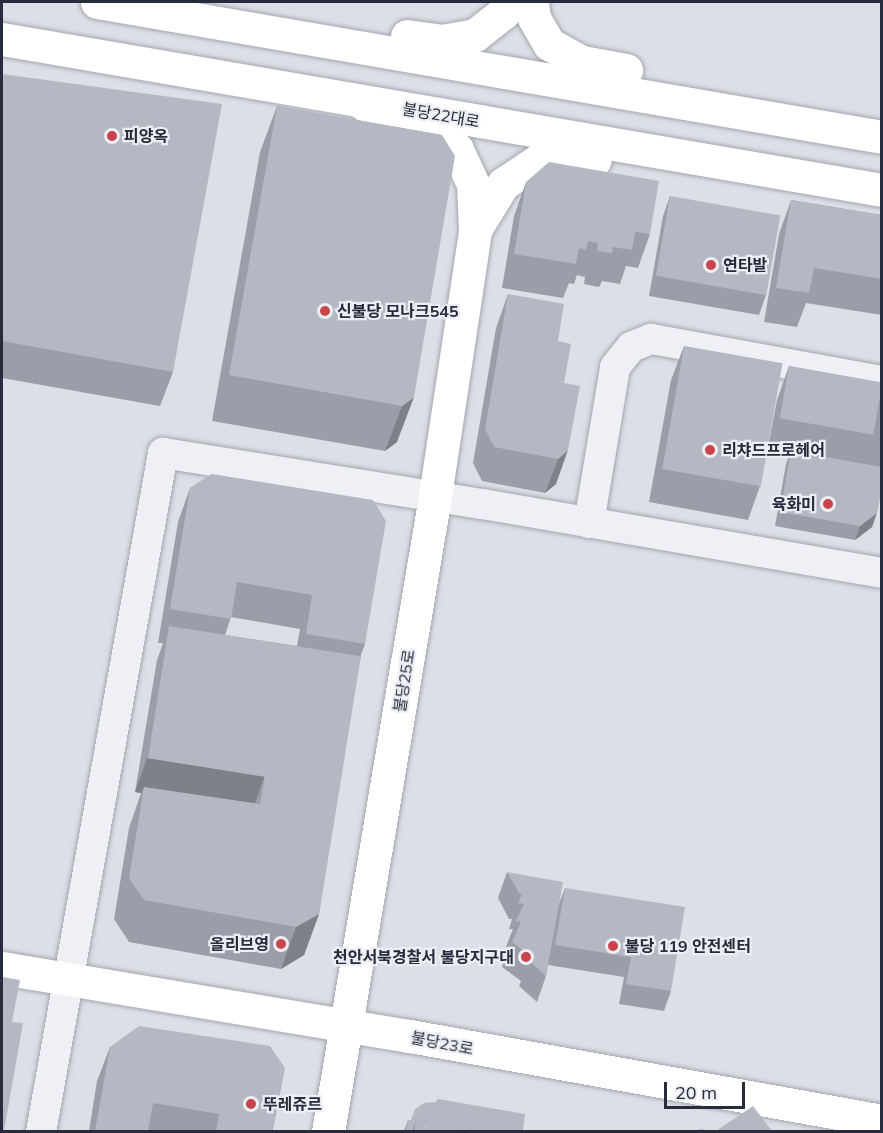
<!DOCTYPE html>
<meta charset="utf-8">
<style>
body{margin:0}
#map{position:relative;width:883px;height:1133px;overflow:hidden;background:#dddfe6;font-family:Mulish,"Noto Sans KR",sans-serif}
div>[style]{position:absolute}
.roads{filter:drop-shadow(0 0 2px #a3a6b0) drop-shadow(0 0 2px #a3a6b0)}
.street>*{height:30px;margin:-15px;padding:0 15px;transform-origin:15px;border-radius:15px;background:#eff0f5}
.secondary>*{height:33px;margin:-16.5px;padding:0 16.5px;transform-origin:16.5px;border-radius:16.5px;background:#fff}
.wall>*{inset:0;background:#9b9ea8}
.shaded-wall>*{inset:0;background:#7e8188}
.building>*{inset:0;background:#b4b8c3;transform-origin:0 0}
.dots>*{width:16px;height:16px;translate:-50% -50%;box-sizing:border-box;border:3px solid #eceef4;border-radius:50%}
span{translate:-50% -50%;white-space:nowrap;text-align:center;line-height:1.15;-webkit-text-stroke:4.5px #eceef4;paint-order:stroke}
.street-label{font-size:16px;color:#272c3c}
.poi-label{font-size:16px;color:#272c3c;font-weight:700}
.left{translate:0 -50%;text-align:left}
.right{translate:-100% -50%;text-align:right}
.frame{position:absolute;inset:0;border:3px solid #272c3c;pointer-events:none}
.scale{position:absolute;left:664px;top:1082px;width:81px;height:27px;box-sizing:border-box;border:3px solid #272c3c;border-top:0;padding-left:8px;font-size:18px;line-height:21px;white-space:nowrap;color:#272c3c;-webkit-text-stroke:4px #eceef4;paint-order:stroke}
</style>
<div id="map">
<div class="roads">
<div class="street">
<div style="left:589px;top:523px;width:158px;rotate:-80.5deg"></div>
<div style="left:615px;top:367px;width:26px;rotate:-51deg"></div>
<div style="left:631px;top:347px;width:22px;rotate:-22deg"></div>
<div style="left:651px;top:339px;width:235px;rotate:10.3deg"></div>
<div style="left:41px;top:1132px;width:690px;rotate:-79.81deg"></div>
<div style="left:163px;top:453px;width:324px;rotate:9.1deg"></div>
<div style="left:483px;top:504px;width:405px;rotate:9.8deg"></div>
</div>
<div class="secondary">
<div style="left:97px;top:2px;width:797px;rotate:9.76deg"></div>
<div style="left:532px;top:2px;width:16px;rotate:83deg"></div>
<div style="left:534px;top:18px;width:30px;rotate:60deg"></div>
<div style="left:549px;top:44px;width:38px;rotate:29deg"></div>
<div style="left:582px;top:62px;width:45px;rotate:10.3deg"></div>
<div style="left:407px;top:36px;width:35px;rotate:8deg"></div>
<div style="left:442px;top:41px;width:34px;rotate:-10deg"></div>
<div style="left:475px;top:35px;width:36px;rotate:-38deg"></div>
<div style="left:503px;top:13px;width:13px;rotate:-61deg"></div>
<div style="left:2px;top:39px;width:893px;rotate:9.74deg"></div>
<div style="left:475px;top:230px;width:54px;rotate:-58.7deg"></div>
<div style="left:503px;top:184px;width:45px;rotate:-34deg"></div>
<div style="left:540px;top:159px;width:19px;rotate:-12deg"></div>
<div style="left:559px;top:155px;width:36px;rotate:8deg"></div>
<div style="left:2px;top:968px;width:414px;rotate:9.5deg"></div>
<div style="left:410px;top:1036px;width:480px;rotate:10.2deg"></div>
<div style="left:328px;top:1132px;width:645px;rotate:-80.45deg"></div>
<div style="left:435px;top:496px;width:269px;rotate:-81.4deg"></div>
<div style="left:475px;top:230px;width:46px;rotate:-92.5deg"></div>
<div style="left:473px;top:184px;width:38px;rotate:-115deg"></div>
<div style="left:457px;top:149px;width:30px;rotate:-147deg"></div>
<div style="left:432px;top:133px;width:40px;rotate:-170deg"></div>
<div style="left:393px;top:126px;width:41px;rotate:-142.9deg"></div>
</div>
</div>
<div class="wall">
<div style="clip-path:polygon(2px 74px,173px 372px,160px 406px,2px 378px)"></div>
<div style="clip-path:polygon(277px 106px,442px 135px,397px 442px,385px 451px,212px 421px,260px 152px)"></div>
<div style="clip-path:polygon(526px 182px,650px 234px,638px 268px,626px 266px,620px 284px,602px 281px,599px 287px,584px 284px,585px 277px,577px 275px,574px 284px,569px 283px,563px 298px,502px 288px,514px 216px)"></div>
<div style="clip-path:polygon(670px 196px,766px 295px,759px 315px,649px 296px,663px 216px)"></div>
<div style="clip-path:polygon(791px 200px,882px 215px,882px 315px,806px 303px,797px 327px,764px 322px,779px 234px)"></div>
<div style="clip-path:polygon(508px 294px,558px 341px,564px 383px,556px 484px,545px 493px,482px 481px,473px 463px,496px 328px)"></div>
<div style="clip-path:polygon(684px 346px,760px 486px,748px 520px,649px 502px,671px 380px)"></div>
<div style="clip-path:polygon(789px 366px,882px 383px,882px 489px,872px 527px,855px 540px,775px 526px,786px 464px,789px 456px,767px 452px,777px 400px)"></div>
<div style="clip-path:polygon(evenodd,212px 474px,365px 644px,361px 655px,339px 786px,319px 914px,304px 955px,281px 969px,129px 942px,114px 919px,129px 828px,141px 793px,135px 792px,157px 660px,163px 643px,158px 643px,178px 522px,190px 488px,212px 474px,231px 617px,300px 629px,297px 646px,225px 635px,231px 617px)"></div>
<div style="clip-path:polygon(507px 872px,558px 906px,565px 888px,671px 991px,664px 1011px,619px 1004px,624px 977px,548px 965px,546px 976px,537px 1002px,519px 986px,521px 981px,502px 967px,509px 947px,506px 947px,513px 929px,509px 929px,512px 919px,509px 919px,498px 898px)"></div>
<div style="clip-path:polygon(110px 1047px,273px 1131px,89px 1131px,97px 1081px)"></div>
<div style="clip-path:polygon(438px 1099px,523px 1131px,404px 1131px,408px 1120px,411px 1120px,436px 1102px)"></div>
</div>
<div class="shaded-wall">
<div style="clip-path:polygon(414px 397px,397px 442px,385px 451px,402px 406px)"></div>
<div style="clip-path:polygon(568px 450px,556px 484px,545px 493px,558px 459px)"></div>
<div style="clip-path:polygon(877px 513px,872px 527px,855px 540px,860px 526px)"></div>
<div style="clip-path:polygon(147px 758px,265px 775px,253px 809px,144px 787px,141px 793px,135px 792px)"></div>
<div style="clip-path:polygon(319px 914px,304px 955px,281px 969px,296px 927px)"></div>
</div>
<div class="building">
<div style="clip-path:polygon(2px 74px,222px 104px,173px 372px,2px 341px)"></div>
<div style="clip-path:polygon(277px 106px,442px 135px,455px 156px,414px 397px,402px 406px,229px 375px)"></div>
<div style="clip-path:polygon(549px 162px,659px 181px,650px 234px,635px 232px,632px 250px,613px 247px,612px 253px,597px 251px,598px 243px,588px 241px,586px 250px,579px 248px,576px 264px,514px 254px,526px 182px)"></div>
<div style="left:670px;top:196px;width:112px;height:81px;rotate:10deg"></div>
<div style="clip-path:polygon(791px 200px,882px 215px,882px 279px,814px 268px,809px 293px,776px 288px)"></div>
<div style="clip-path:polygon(508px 294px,564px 304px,558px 341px,571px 344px,564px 383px,580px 386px,568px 450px,558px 459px,494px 447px,485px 429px)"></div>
<div style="left:684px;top:346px;width:100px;height:125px;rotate:10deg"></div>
<div style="left:789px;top:366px;width:95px;height:53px;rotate:10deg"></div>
<div style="clip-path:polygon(791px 451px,882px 467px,882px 489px,877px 513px,860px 526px,780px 512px)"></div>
<div style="clip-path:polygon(212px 474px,373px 500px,386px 521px,365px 644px,306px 634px,312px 595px,237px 582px,231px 619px,170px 609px,190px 488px)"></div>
<div style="left:169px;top:626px;width:194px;height:134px;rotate:9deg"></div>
<div style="clip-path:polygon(265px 775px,340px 786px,319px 914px,296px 927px,144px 900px,129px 878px,144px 787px,260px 804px)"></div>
<div style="clip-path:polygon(507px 872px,563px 882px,546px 976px,529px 961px,530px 956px,512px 942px,521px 922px,516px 921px,524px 904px,518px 903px,522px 894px,519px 893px)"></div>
<div style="clip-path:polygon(565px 888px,685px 907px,671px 991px,626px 984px,631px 957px,555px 945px)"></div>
<div style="clip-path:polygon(2px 977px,20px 980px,12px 1022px,23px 1023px,4px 1131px,2px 1131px)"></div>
<div style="clip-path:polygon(139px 1026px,270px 1046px,285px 1068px,273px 1131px,216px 1131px,219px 1114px,153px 1103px,148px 1131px,95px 1131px,110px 1047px)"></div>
<div style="clip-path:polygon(438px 1099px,525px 1114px,523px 1131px,480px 1131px,449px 1126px,450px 1119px,427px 1115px,425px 1122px,416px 1120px,412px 1131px,406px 1131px,408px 1120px,411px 1120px,415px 1109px,424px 1103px,437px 1102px)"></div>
<div style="clip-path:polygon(753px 1106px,772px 1131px,716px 1131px)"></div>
<div style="clip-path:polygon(427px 1115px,450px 1119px,449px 1126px,480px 1131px,414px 1131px,416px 1120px,426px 1122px)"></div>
<div style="clip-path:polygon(700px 1129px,716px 1131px,695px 1131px)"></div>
</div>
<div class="dots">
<div style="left:112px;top:136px;background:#c8454b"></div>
<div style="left:711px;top:265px;background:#c8454b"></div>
<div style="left:325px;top:311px;background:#c8454b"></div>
<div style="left:710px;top:450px;background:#c8454b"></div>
<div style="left:828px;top:504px;background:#c8454b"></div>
<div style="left:281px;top:944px;background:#c8454b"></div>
<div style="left:613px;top:946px;background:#c8454b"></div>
<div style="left:526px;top:957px;background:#c8454b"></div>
<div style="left:251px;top:1104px;background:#c8454b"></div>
</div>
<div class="street-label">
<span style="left:441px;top:115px;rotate:10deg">불당22대로</span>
<span style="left:404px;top:681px;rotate:-81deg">불당25로</span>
<span style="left:442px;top:1043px;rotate:11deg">불당23로</span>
</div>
<div class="poi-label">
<span class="left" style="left:124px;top:136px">피양옥</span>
<span class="left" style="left:723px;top:265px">연타발</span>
<span class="left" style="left:337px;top:311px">신불당 모나크545</span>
<span class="left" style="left:722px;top:450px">리챠드프로헤어</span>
<span class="right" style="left:816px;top:504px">육화미</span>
<span class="right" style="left:269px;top:944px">올리브영</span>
<span class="left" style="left:625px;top:946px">불당 119 안전센터</span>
<span class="right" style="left:514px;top:957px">천안서북경찰서 불당지구대</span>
<span class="left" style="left:263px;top:1104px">뚜레쥬르</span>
</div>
<div class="frame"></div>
<div class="scale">20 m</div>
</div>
